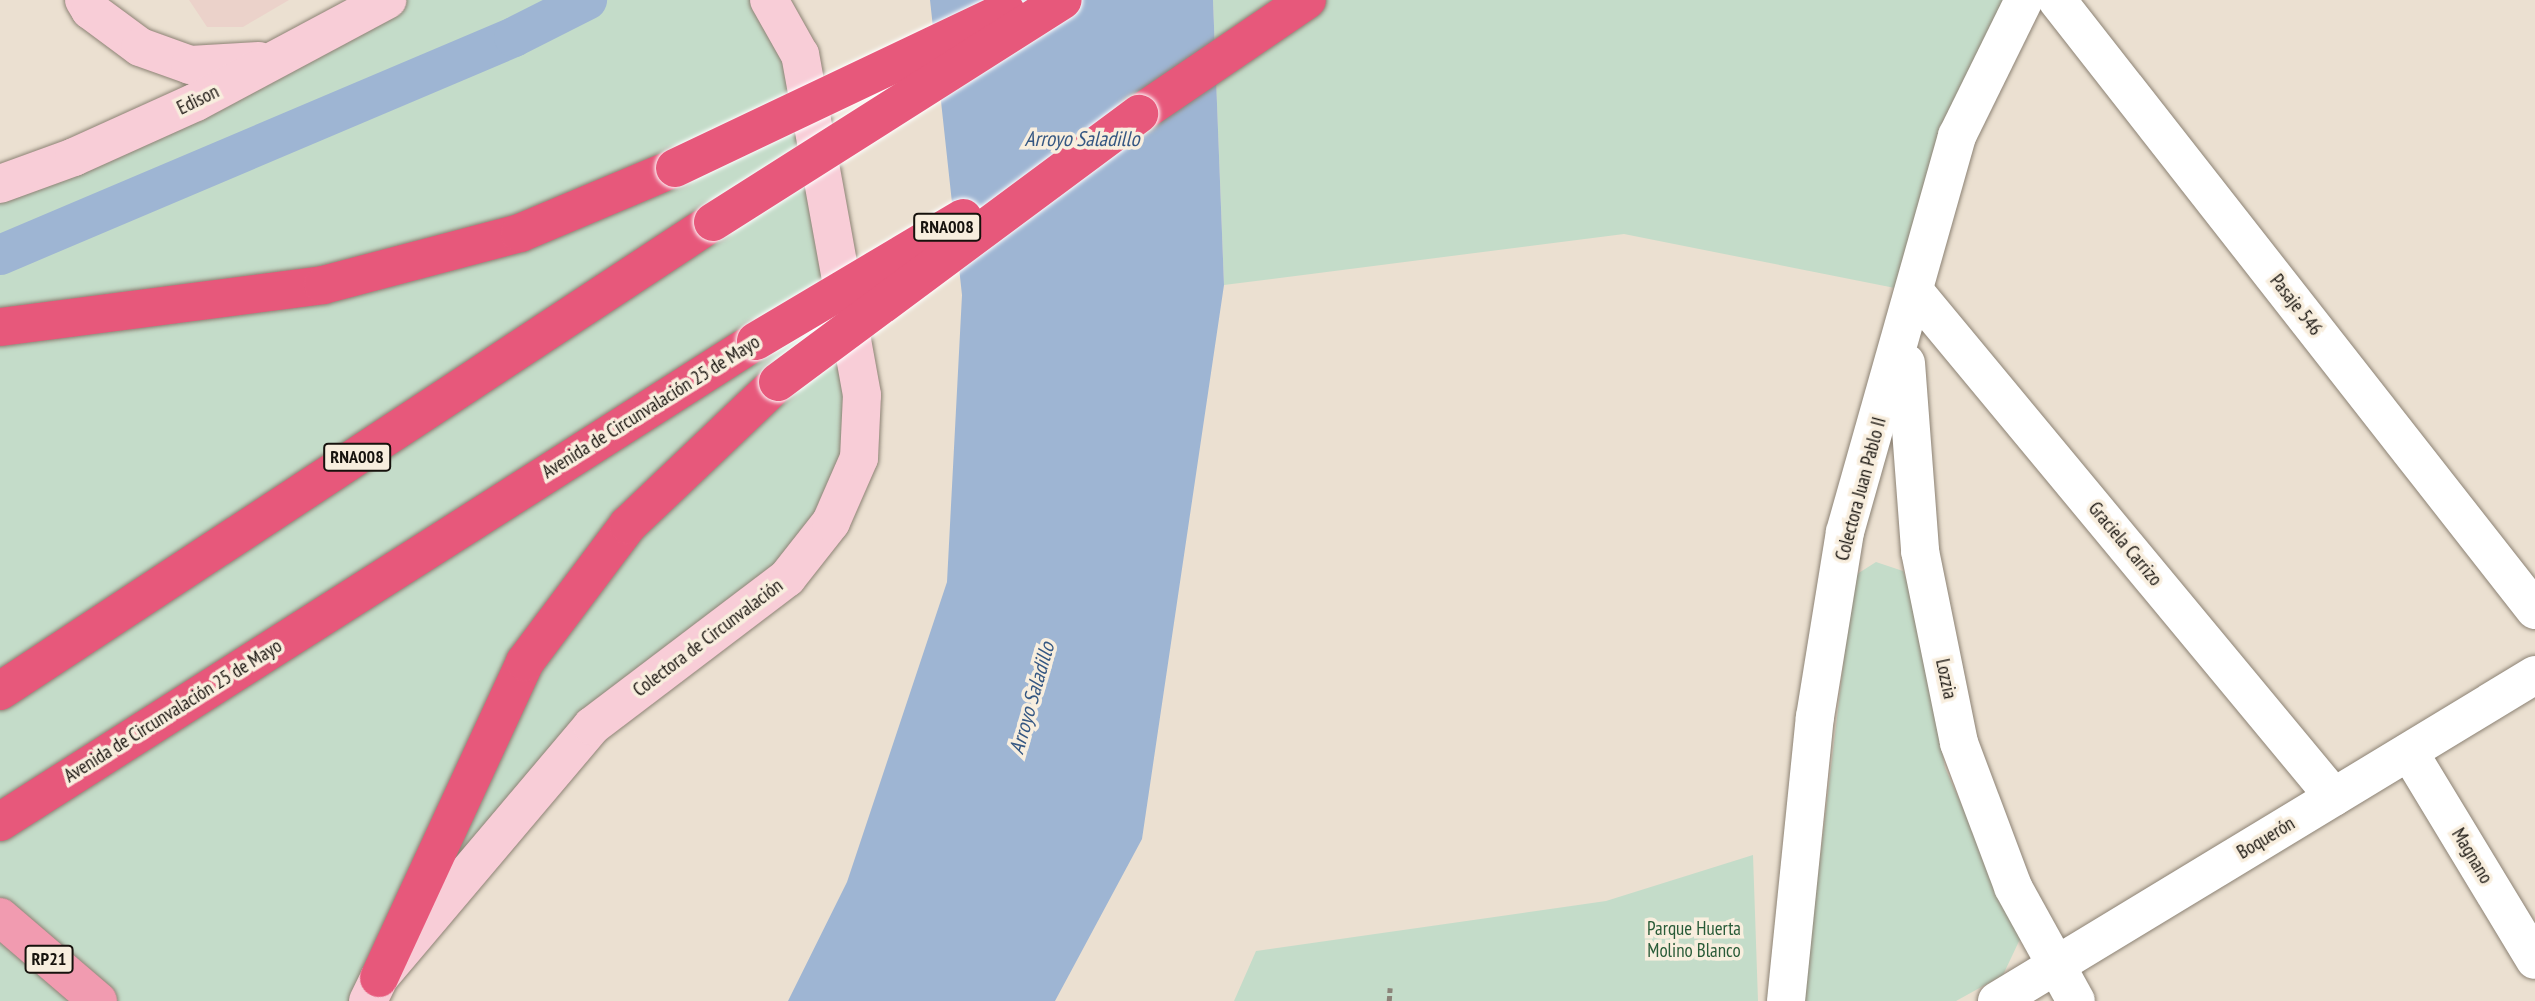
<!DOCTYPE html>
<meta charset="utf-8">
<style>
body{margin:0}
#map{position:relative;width:2535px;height:1001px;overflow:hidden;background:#ebe0d1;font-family:"PT Sans Narrow",sans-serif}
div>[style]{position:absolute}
.industrial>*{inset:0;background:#ebd2ca}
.green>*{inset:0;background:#c4dcc9}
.water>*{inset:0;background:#9eb5d3}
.canal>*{height:40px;margin:-20px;padding:0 20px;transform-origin:20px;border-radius:20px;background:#9eb5d3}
.path>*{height:4.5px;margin-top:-2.25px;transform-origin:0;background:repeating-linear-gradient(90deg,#8b8379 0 5px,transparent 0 8.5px)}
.roads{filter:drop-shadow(0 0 2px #8c8274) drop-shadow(0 0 2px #8c8274)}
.street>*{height:38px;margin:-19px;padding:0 19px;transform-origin:19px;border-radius:19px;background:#fff}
.secondary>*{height:38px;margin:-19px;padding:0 19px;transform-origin:19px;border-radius:19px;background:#f8cdd7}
.primary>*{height:38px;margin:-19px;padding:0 19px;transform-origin:19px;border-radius:19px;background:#f19bb0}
.highway>*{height:38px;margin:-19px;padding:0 19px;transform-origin:19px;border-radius:19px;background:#e7587b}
.bridges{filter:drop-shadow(0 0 2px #fff) drop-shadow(0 0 2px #fff)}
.highway-bridge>*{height:38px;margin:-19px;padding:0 19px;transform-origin:19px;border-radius:19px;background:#e7587b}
span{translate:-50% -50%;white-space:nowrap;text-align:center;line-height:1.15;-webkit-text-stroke:7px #f8eede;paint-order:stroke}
.shield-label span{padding:2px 5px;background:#f8eede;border:2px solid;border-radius:5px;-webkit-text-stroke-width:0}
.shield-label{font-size:18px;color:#16120d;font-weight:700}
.street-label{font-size:19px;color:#16120d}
.park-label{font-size:19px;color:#295b38}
.water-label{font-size:21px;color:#355782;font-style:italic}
</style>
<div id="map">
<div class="industrial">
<div style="clip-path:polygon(189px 0,289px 0,243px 27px,207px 27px)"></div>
</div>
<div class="green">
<div style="clip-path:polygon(387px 0,769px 0,862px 395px,831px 522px,592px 726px,368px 1001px,0 1001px,0 184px)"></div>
<div style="clip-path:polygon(1213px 0,2024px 0,1915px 292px,1624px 234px,1224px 285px)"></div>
<div style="clip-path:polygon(1876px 562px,1903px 571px,1914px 601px,1945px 768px,2021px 937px,2003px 975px,1956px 1001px,1803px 1001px,1854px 576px)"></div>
<div style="clip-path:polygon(1753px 855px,1758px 1001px,1234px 1001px,1256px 951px,1606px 901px)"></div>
</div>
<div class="water">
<div style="clip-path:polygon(930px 0,1213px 0,1224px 285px,1142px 839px,1055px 1001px,788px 1001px,847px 882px,947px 582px,962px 295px)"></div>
</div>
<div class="canal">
<div style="left:0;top:255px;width:558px;rotate:-22.98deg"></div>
<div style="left:514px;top:37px;width:82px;rotate:-26.9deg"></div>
</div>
<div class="path">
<div style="left:1389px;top:1001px;width:13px;rotate:-86deg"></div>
</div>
<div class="roads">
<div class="street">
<div style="left:2057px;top:0;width:775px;rotate:51.92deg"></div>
<div style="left:1915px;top:292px;width:656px;rotate:50.32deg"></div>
<div style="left:1906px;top:363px;width:189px;rotate:85.7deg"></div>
<div style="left:1920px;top:551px;width:196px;rotate:78.5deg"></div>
<div style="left:1959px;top:743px;width:154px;rotate:69.4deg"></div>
<div style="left:2013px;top:887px;width:130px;rotate:61.1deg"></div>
<div style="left:2409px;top:752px;width:243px;rotate:58.8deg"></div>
<div style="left:1786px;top:1001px;width:285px;rotate:-84.2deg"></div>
<div style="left:1815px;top:717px;width:187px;rotate:-80.8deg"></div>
<div style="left:1845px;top:532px;width:412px;rotate:-74.2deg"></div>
<div style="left:1957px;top:136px;width:152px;rotate:-63.8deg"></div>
<div style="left:1997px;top:1001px;width:629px;rotate:-31.21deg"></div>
</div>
<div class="secondary">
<div style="left:84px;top:0;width:12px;rotate:59deg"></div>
<div style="left:90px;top:10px;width:62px;rotate:36.5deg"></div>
<div style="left:140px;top:47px;width:53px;rotate:19.8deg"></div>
<div style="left:190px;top:65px;width:69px;rotate:-3.3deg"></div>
<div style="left:0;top:184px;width:79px;rotate:-20deg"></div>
<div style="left:74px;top:157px;width:134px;rotate:-24.3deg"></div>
<div style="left:196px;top:102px;width:217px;rotate:-28.1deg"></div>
<div style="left:368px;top:1001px;width:25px;rotate:-64deg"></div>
<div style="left:379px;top:978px;width:330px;rotate:-49.8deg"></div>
<div style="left:592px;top:726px;width:245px;rotate:-37.2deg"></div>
<div style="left:787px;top:578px;width:71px;rotate:-51.8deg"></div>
<div style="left:831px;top:522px;width:70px;rotate:-66.4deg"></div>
<div style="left:859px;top:458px;width:63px;rotate:-87.3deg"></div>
<div style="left:862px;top:395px;width:346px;rotate:-100.3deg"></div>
<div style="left:800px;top:55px;width:63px;rotate:-119.4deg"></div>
</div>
<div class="primary">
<div style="left:0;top:917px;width:129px;rotate:40.6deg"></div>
</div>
<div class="highway">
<div style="left:1139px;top:114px;width:203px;rotate:-34.2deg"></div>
<div style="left:0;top:327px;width:326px;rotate:-7.4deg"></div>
<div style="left:323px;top:285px;width:204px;rotate:-14.8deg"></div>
<div style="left:520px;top:233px;width:168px;rotate:-22.8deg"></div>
<div style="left:0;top:691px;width:853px;rotate:-33.34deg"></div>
<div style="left:0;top:822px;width:896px;rotate:-32.47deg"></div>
<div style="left:379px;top:978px;width:348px;rotate:-65.2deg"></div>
<div style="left:525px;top:662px;width:171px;rotate:-53.1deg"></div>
<div style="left:628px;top:525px;width:207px;rotate:-43.6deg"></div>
</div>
</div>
<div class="bridges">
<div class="highway-bridge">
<div style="left:675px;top:168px;width:366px;rotate:-25.4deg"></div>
<div style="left:713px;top:222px;width:414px;rotate:-32.4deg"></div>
<div style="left:756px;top:341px;width:241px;rotate:-30.7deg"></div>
<div style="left:778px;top:382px;width:450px;rotate:-36.6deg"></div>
</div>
</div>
<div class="shield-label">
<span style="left:947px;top:227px">RNA008</span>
<span style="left:357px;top:457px">RNA008</span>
<span style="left:49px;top:959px">RP21</span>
</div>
<div class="street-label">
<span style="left:198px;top:100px;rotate:-26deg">Edison</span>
<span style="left:2296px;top:305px;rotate:52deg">Pasaje 546</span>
<span style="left:651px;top:407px;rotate:-32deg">Avenida de Circunvalación 25 de Mayo</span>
<span style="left:1861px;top:489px;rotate:-75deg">Colectora Juan Pablo II</span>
<span style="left:2125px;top:544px;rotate:50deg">Graciela Carrizo</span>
<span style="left:708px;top:638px;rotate:-37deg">Colectora de Circunvalación</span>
<span style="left:1946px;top:679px;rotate:78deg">Lozzia</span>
<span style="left:173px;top:711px;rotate:-32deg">Avenida de Circunvalación 25 de Mayo</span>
<span style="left:2266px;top:838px;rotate:-31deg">Boquerón</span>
<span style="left:2472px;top:856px;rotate:59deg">Magnano</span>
</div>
<div class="park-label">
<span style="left:1694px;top:940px">Parque Huerta<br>Molino Blanco</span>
</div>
<div class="water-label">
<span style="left:1082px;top:139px">Arroyo Saladillo</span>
<span style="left:1032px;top:698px;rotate:-74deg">Arroyo Saladillo</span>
</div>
</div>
